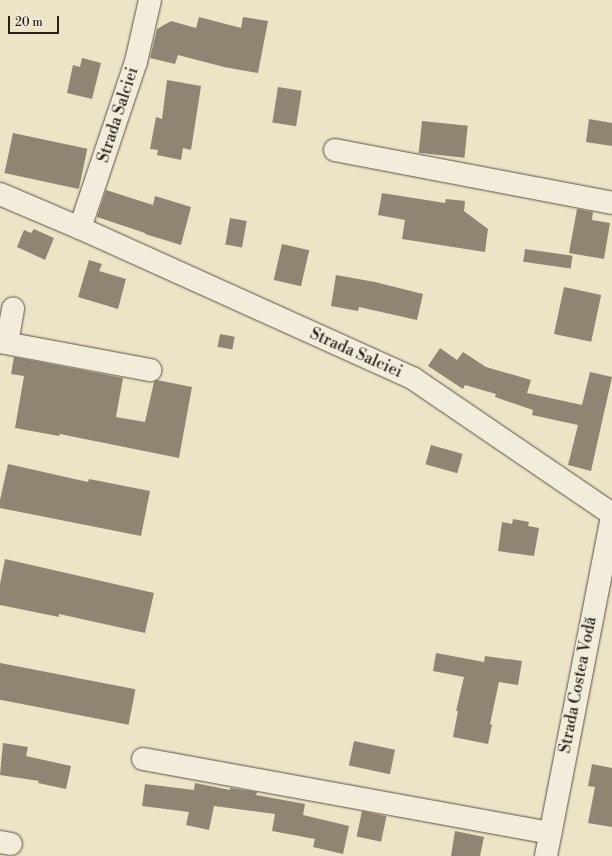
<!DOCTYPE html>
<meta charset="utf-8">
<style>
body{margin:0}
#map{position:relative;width:612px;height:856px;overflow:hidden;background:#ebe4c7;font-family:"Libre Bodoni",serif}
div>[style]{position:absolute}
.building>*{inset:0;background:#8f8573;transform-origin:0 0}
.roads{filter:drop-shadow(0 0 1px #5b5044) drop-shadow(0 0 1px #5b5044)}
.minor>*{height:22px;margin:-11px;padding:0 11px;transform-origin:11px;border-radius:11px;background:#f2eddb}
span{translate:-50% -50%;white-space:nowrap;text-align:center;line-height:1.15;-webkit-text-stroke:3px #f2eddb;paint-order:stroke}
.street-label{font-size:16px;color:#2b1f18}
.scale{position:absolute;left:8px;top:16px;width:51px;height:18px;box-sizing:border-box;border:2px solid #2b1f18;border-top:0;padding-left:5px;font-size:12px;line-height:14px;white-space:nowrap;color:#2b1f18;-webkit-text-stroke:3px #f2eddb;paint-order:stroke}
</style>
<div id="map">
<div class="building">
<div style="clip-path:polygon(199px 17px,241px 28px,243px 17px,268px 21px,258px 73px,224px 67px,178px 55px,175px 64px,150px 58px,157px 29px,171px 21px,196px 28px)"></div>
<div style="clip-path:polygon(82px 58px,101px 63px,92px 99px,67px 93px,73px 65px,80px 67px)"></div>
<div style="clip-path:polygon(167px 80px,201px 86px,191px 150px,183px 148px,181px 160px,157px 155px,158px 150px,150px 149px,156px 117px,162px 119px)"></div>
<div style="left:278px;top:87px;width:24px;height:36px;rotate:9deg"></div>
<div style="clip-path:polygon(589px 119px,612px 123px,612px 146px,586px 142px)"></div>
<div style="left:422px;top:121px;width:46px;height:32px;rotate:6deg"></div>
<div style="left:13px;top:133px;width:76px;height:41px;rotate:12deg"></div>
<div style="clip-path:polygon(106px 190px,153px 205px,155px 196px,191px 207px,181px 245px,145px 234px,145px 233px,97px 217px)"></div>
<div style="clip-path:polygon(382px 193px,445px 203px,446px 199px,465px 201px,464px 211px,488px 229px,485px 252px,402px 239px,405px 220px,378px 215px)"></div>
<div style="clip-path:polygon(577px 209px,593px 212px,592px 220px,610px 223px,604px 259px,569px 253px)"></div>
<div style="left:230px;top:218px;width:17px;height:27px;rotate:10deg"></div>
<div style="clip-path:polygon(34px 229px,54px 238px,45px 260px,17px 247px,24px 230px,31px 233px)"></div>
<div style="left:282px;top:244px;width:28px;height:37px;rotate:13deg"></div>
<div style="left:525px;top:249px;width:48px;height:13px;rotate:8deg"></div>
<div style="clip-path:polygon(89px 260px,102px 264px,99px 271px,126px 279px,118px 309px,78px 297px)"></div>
<div style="clip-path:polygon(336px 275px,375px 282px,423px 294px,417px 320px,359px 307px,358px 311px,331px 306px)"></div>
<div style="left:564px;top:287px;width:38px;height:48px;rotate:12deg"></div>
<div style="left:220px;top:334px;width:15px;height:13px;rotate:11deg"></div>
<div style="clip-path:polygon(440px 348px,457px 360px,463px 352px,486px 367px,531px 380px,527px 393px,582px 405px,590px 372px,612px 377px,591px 471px,568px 465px,578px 425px,532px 415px,533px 410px,495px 397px,496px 394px,465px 385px,463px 389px,428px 366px)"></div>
<div style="clip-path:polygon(14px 357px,123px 378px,116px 417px,145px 422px,154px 382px,157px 380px,192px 387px,179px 458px,60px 434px,59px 436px,15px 428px,24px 376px,11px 374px)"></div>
<div style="left:431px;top:445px;width:33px;height:20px;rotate:16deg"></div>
<div style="clip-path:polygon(8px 464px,88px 482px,89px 479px,150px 491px,141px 536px,0 508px,0 500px)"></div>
<div style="clip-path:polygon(513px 519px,529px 522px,528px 526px,539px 528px,534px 556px,498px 551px,502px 522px,512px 524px)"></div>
<div style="clip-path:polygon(5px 559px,154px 593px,145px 633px,59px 614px,59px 617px,0 605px,0 584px)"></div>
<div style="clip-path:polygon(436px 653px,484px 662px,485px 656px,522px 661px,518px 685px,499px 682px,490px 724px,492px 725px,488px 744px,453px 737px,458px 711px,456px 711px,464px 677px,433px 671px)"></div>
<div style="left:0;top:663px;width:138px;height:36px;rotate:11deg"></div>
<div style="left:354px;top:741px;width:42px;height:25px;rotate:12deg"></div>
<div style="clip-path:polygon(3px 743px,28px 747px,26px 756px,71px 766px,66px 789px,38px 783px,39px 781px,0 775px)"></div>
<div style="clip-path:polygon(592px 764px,612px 768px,612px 827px,588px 823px,595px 787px,588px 786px)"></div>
<div style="clip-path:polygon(195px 783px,230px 790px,230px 788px,257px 792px,256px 795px,305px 804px,303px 815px,349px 826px,343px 854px,313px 847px,315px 839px,272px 831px,275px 814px,214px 806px,209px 830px,186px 825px,189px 812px,142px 806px,145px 784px,194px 790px)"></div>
<div style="left:362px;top:811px;width:25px;height:26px;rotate:12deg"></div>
<div style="clip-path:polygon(455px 831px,484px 837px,480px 856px,451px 856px)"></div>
</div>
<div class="roads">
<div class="minor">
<div style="left:335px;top:150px;width:282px;rotate:10.8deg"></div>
<div style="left:0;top:194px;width:87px;rotate:23deg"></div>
<div style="left:80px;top:228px;width:367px;rotate:24.3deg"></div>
<div style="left:414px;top:379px;width:240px;rotate:34.3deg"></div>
<div style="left:80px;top:228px;width:175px;rotate:-71.4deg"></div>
<div style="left:136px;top:62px;width:64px;rotate:-77.3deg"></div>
<div style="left:0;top:342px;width:153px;rotate:10.6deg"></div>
<div style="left:7px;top:343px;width:35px;rotate:-80deg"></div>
<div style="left:143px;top:759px;width:414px;rotate:10.3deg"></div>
<div style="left:0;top:842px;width:11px;rotate:10deg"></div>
<div style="left:546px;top:856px;width:347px;rotate:-79deg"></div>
</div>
</div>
<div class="street-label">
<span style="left:118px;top:115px;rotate:-72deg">Strada Salciei</span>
<span style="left:356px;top:353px;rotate:24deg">Strada Salciei</span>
<span style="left:578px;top:685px;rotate:-79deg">Strada Costea Vodă</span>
</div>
<div class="scale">20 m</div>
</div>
